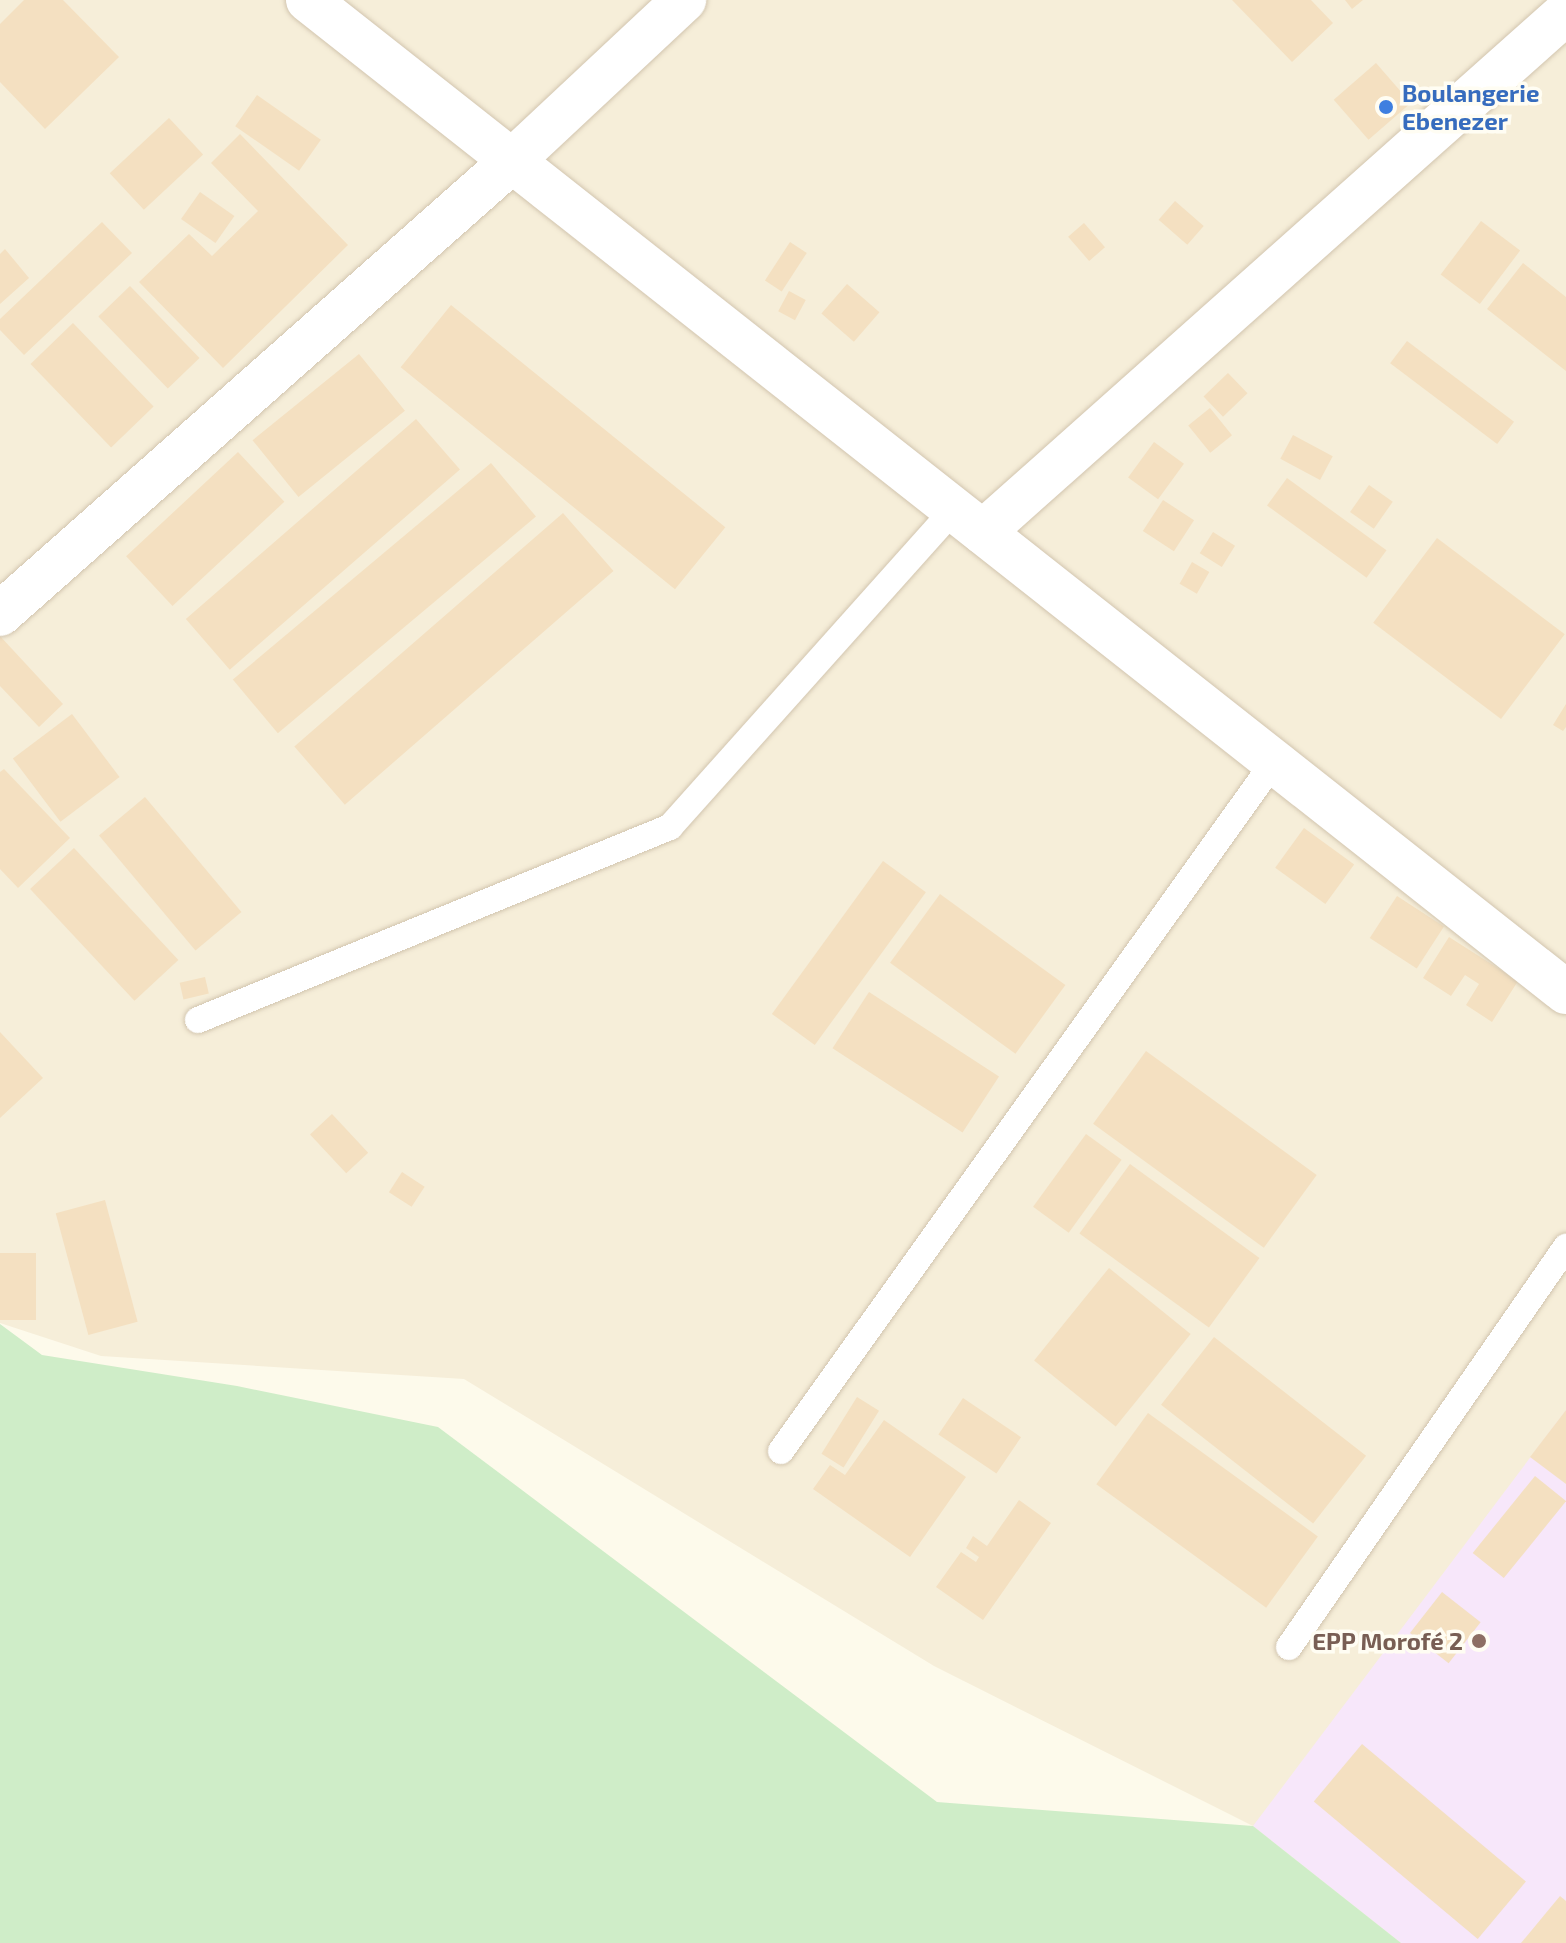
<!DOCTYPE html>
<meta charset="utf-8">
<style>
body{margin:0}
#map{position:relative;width:1566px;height:1943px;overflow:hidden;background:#fdfaeb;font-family:"Exo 2",sans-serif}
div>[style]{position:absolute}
.residential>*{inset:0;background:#f6eed9}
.education>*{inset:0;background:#f7e7fa}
.green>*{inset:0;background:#cfedc8}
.building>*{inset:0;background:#f4e0c1;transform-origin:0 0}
.roads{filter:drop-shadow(0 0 2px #d2c5af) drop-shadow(0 0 2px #d2c5af)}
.lane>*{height:26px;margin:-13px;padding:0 13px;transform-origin:13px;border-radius:13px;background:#fff}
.street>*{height:44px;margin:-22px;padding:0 22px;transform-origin:22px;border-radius:22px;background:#fff}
.dots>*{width:22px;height:22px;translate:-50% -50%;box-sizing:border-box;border:4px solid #fffdf3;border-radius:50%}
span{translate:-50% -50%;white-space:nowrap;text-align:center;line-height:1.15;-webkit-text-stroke:7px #fffdf3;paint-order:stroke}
.shop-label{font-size:24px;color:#366cbe;font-weight:700}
.left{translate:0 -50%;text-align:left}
.education-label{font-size:24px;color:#785e54;font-weight:700}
.right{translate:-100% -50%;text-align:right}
</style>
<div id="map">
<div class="residential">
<div style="clip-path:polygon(0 0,1566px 0,1566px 1943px,1401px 1943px,1253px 1826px,934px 1666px,464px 1379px,101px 1356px,0 1323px)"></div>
</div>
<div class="education">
<div style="clip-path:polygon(1566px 1410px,1566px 1943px,1401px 1943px,1253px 1826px)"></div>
</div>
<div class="green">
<div style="clip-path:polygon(0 1324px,42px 1355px,237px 1386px,438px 1427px,937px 1802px,1253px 1826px,1401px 1943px,0 1943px)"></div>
</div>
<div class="building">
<div style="clip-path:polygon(24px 0,63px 0,119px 57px,45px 129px,0 82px,0 24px)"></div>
<div style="clip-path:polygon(1232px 0,1311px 0,1333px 23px,1292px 62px)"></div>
<div style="clip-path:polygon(1345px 0,1363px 0,1352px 9px)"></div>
<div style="left:1376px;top:63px;width:53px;height:56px;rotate:49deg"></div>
<div style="left:257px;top:95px;width:78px;height:38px;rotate:35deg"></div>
<div style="left:169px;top:118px;width:50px;height:81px;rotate:47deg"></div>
<div style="clip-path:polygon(240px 134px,348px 245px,223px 368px,139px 282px,189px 234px,212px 256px,258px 211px,211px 163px)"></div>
<div style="left:200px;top:192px;width:42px;height:33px;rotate:35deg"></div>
<div style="left:1175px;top:201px;width:38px;height:25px;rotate:41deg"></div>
<div style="left:1481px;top:221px;width:49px;height:67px;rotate:37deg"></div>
<div style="clip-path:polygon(102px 222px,132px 253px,24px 355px,0 330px,0 319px)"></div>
<div style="left:1084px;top:223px;width:32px;height:21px;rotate:49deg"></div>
<div style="left:790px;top:242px;width:20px;height:46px;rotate:33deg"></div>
<div style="clip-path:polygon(5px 249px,29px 278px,0 304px,0 254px)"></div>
<div style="clip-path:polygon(1523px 263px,1566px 297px,1566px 371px,1487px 309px)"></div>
<div style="left:847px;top:284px;width:43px;height:39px;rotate:41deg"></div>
<div style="left:130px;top:286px;width:100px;height:44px;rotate:46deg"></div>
<div style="left:789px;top:291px;width:19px;height:23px;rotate:28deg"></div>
<div style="left:451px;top:305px;width:353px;height:80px;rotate:39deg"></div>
<div style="left:73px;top:323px;width:116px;height:59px;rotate:46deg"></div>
<div style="left:1407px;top:341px;width:134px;height:28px;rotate:37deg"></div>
<div style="left:359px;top:354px;width:73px;height:137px;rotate:51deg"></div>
<div style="left:1228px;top:373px;width:28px;height:34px;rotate:46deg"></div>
<div style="left:1210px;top:408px;width:35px;height:28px;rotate:51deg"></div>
<div style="left:416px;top:419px;width:67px;height:305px;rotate:49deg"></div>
<div style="left:1293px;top:435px;width:45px;height:27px;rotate:28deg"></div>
<div style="left:1154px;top:442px;width:37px;height:44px;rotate:36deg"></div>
<div style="left:238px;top:452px;width:68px;height:153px;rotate:47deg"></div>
<div style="left:491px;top:463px;width:70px;height:337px;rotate:50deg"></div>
<div style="left:1287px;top:478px;width:123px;height:34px;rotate:36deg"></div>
<div style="left:1369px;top:485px;width:29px;height:33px;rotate:35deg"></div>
<div style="left:1163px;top:500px;width:37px;height:37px;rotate:33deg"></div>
<div style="left:563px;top:513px;width:77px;height:356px;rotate:49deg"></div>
<div style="left:1213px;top:532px;width:26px;height:25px;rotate:32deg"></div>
<div style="left:1437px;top:538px;width:160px;height:106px;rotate:37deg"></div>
<div style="left:1192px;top:562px;width:20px;height:25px;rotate:30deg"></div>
<div style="clip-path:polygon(0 636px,63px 704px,39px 727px,0 686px)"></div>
<div style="clip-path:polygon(1566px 704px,1566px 727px,1563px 731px,1553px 725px)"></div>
<div style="left:72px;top:714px;width:79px;height:74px;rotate:53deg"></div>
<div style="clip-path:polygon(4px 769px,70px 838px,18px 888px,0 869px,0 772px)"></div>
<div style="left:145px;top:797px;width:150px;height:60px;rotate:50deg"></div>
<div style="left:1304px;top:828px;width:62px;height:49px;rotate:36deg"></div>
<div style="left:74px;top:848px;width:153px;height:60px;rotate:47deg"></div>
<div style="left:883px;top:861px;width:53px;height:189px;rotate:36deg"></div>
<div style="left:940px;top:894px;width:155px;height:85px;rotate:36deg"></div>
<div style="left:1397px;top:896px;width:56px;height:50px;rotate:33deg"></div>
<div style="clip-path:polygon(1449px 937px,1518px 981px,1492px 1022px,1466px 1005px,1479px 984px,1465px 975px,1451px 996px,1423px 978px)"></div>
<div style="left:205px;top:977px;width:17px;height:26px;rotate:77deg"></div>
<div style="left:869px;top:992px;width:155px;height:67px;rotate:33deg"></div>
<div style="clip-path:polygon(0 1032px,43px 1078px,0 1118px)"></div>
<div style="left:1146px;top:1051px;width:211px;height:90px;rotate:36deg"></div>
<div style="left:332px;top:1114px;width:53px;height:30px;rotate:47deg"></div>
<div style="left:1086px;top:1134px;width:44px;height:90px;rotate:36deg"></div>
<div style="left:1130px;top:1164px;width:160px;height:86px;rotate:36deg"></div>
<div style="left:402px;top:1172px;width:27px;height:24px;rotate:33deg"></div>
<div style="left:105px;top:1200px;width:126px;height:51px;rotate:75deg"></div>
<div style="left:0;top:1253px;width:36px;height:67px"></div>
<div style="left:1109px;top:1268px;width:105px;height:119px;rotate:39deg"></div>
<div style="left:1214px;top:1337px;width:193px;height:86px;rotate:38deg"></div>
<div style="left:857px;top:1397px;width:26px;height:67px;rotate:32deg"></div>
<div style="left:963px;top:1398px;width:70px;height:44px;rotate:34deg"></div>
<div style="clip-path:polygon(1566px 1410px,1566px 1484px,1530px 1457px)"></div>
<div style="left:1148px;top:1413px;width:210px;height:88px;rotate:36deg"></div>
<div style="clip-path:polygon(884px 1420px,966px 1477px,910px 1557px,813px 1489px,830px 1465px,845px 1475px)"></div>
<div style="left:1535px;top:1476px;width:40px;height:99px;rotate:39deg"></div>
<div style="clip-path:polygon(1019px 1500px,1051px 1523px,983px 1620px,936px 1587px,961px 1552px,976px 1562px,979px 1557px,966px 1548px,973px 1536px,987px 1546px)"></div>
<div style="left:1442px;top:1592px;width:49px;height:52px;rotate:38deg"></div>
<div style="left:1362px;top:1744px;width:214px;height:75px;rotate:40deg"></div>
<div style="clip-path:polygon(1560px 1896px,1566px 1901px,1566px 1943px,1521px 1943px)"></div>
</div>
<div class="roads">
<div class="lane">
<div style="left:198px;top:1020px;width:510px;rotate:-22.24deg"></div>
<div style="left:670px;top:827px;width:426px;rotate:-48.2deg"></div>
<div style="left:781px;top:1451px;width:847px;rotate:-54.42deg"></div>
<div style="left:1289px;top:1647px;width:487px;rotate:-55.3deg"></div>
</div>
<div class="street">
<div style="left:308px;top:0;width:1602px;rotate:38.26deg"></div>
<div style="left:983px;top:532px;width:781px;rotate:-41.68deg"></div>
<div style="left:0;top:614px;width:684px;rotate:-41.5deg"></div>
<div style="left:512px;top:161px;width:236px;rotate:-43.1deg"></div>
</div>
</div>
<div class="dots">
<div style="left:1386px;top:107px;background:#3f7fe0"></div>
<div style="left:1479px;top:1641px;background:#8d6e63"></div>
</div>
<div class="shop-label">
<span class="left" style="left:1402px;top:107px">Boulangerie<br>Ebenezer</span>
</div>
<div class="education-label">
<span class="right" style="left:1463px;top:1641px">EPP Morofé 2</span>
</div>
</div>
